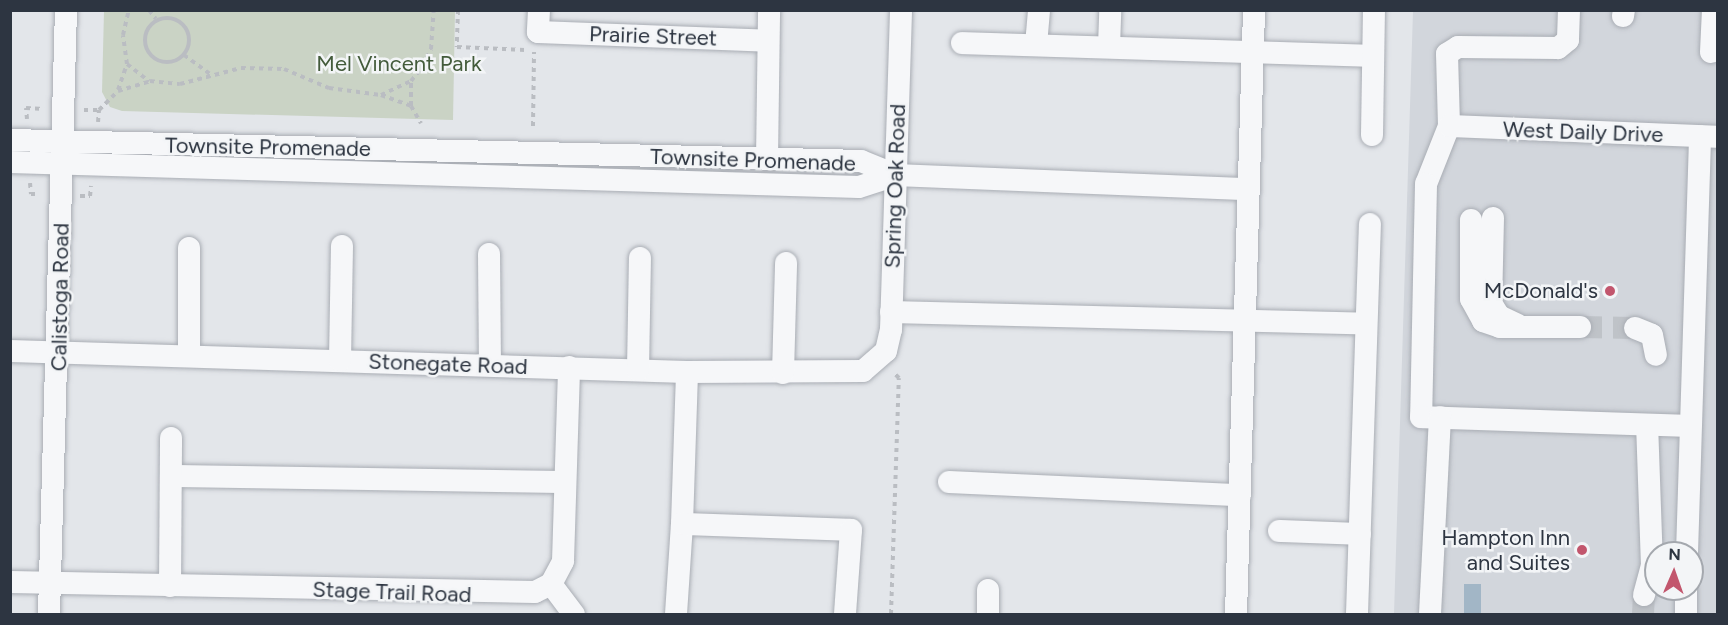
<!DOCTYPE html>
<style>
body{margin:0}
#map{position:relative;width:1728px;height:625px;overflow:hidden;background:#e3e6ea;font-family:Figtree,sans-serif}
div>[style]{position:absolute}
.built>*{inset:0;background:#d2d6dc}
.green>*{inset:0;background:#cad3c5}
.water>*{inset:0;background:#a2b6c6;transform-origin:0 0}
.minor-tunnel>*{height:22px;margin-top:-11px;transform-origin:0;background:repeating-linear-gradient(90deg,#bfc3c8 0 22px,transparent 0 33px)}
.path>*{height:4px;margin-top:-2px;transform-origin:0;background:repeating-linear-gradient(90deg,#babdc2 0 4.5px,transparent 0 9px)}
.path>.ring{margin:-2px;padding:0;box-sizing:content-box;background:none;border:4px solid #babdc2;border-radius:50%}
.roads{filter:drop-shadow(0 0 2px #a9adb4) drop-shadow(0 0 2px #a9adb4)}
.minor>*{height:22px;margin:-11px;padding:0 11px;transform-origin:11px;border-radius:11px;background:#f6f7f9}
.dots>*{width:16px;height:16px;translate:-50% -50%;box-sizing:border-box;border:3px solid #f3f5f7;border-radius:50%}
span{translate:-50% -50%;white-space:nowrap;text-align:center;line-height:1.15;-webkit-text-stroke:5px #f3f5f7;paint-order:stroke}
.street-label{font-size:22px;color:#2d3541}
.park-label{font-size:22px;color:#435b3b}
.poi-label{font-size:22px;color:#2d3541}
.right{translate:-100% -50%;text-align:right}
.frame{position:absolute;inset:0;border:12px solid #2d3541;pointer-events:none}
.north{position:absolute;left:1644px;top:541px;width:60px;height:60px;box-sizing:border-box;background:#f3f5f7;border:2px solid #a4a8ae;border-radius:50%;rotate:2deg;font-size:16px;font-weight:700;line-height:24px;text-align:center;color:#2d3541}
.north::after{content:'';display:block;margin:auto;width:21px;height:27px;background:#c2566d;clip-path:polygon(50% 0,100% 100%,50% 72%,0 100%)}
</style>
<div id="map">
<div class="built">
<div style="clip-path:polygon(evenodd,1413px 11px,1717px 11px,1717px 614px,1394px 614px,1413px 11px,1656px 553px,1692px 553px,1692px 589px,1656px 589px,1656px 553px)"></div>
</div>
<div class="green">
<div style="clip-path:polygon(104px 11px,455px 11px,453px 120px,122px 111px,110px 107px,102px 92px)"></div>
</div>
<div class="water">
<div style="left:1464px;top:584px;width:17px;height:30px"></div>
</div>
<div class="minor-tunnel">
<div style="left:1580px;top:327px;width:55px;rotate:1deg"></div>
<div style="left:1643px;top:614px;width:19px;rotate:-87deg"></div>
</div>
<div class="path">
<div style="left:149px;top:10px;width:11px;rotate:52deg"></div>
<div style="left:458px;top:10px;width:37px;rotate:92deg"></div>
<div style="left:457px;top:47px;width:68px;rotate:2.5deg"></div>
<div class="ring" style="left:145px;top:18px;width:40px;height:40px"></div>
<div style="left:184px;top:55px;width:32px;rotate:36deg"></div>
<div style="left:127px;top:64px;width:28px;rotate:38deg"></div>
<div style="left:118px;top:90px;width:28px;rotate:-71deg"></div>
<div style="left:127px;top:64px;width:29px;rotate:-98deg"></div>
<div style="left:123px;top:35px;width:26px;rotate:-77deg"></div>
<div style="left:381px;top:95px;width:32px;rotate:20deg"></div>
<div style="left:411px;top:106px;width:25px;rotate:-90deg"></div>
<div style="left:411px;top:106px;width:20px;rotate:60deg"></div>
<div style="left:84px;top:110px;width:15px"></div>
<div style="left:27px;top:119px;width:11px;rotate:-95deg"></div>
<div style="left:26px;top:108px;width:18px;rotate:3deg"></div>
<div style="left:98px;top:122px;width:12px;rotate:-85deg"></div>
<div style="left:99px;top:110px;width:27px;rotate:-45deg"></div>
<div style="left:118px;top:91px;width:34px;rotate:-17deg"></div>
<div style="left:150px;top:81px;width:30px;rotate:6deg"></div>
<div style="left:180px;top:84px;width:63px;rotate:-14.7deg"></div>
<div style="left:241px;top:68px;width:43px;rotate:1.3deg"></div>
<div style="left:284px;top:69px;width:49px;rotate:22.9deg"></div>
<div style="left:329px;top:88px;width:52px;rotate:7.7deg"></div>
<div style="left:381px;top:95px;width:33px;rotate:-25deg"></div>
<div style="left:411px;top:81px;width:19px;rotate:-51deg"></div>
<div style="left:423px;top:66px;width:19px;rotate:-65deg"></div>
<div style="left:431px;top:49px;width:39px;rotate:-86deg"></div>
<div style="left:533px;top:126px;width:74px;rotate:-89.2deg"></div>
<div style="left:30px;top:183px;width:11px;rotate:85deg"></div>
<div style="left:31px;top:194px;width:9px"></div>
<div style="left:80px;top:196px;width:10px"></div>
<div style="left:90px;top:196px;width:10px;rotate:-84deg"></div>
<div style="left:891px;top:614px;width:236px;rotate:-88.1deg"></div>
<div style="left:899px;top:378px;width:8px;rotate:-135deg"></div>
</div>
<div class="roads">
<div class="minor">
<div style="left:539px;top:10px;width:22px;rotate:93deg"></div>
<div style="left:538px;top:32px;width:230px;rotate:2.2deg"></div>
<div style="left:1569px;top:10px;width:30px;rotate:92deg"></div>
<div style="left:1568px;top:40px;width:13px;rotate:141deg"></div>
<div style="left:1558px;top:48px;width:100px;rotate:-179.4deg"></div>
<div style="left:1458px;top:47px;width:13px;rotate:148deg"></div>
<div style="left:1447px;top:54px;width:72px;rotate:88.4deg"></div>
<div style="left:1449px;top:126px;width:62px;rotate:111.6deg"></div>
<div style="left:1426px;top:184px;width:233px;rotate:91.2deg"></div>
<div style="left:1421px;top:417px;width:267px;rotate:1.9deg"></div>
<div style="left:1623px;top:16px;width:6px;rotate:-81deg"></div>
<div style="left:962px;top:43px;width:411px;rotate:1.8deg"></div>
<div style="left:1036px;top:45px;width:35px;rotate:-85deg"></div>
<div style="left:1109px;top:47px;width:37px;rotate:-88deg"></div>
<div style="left:1711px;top:52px;width:42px;rotate:-87.3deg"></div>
<div style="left:1449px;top:126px;width:269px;rotate:2.3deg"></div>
<div style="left:1372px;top:135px;width:125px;rotate:-89.1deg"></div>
<div style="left:10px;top:140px;width:851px;rotate:1.41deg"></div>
<div style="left:861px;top:161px;width:37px;rotate:22deg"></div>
<div style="left:895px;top:175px;width:354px;rotate:2.3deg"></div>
<div style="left:767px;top:159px;width:149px;rotate:-89.2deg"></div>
<div style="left:10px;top:162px;width:849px;rotate:1.69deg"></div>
<div style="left:859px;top:187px;width:38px;rotate:-18deg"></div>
<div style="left:1493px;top:218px;width:85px;rotate:91.3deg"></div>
<div style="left:1491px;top:303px;width:15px;rotate:58deg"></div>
<div style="left:1499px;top:316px;width:21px;rotate:25deg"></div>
<div style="left:1471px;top:220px;width:79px;rotate:90deg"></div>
<div style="left:1471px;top:299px;width:25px;rotate:61deg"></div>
<div style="left:1483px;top:321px;width:18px;rotate:19deg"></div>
<div style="left:1500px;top:327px;width:80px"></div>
<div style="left:489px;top:254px;width:111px;rotate:89.5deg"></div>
<div style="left:891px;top:312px;width:475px;rotate:1.4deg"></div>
<div style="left:1635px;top:328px;width:18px;rotate:22deg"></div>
<div style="left:1652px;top:335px;width:20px;rotate:79deg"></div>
<div style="left:10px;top:351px;width:677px;rotate:1.78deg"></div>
<div style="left:687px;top:372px;width:176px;rotate:-0.3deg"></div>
<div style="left:863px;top:371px;width:30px;rotate:-41deg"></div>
<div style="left:886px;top:351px;width:22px;rotate:-77deg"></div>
<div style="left:891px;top:330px;width:320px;rotate:-88.2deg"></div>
<div style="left:189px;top:356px;width:108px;rotate:-90deg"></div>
<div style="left:340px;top:360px;width:114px;rotate:-89deg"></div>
<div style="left:638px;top:370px;width:112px;rotate:-89deg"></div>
<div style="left:783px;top:373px;width:110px;rotate:-88.4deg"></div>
<div style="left:171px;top:476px;width:394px;rotate:0.9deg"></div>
<div style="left:949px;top:482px;width:291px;rotate:2.6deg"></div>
<div style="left:682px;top:524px;width:152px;rotate:-88.1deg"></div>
<div style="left:1279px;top:531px;width:81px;rotate:2.1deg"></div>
<div style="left:1687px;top:553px;width:417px;rotate:-88.2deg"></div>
<div style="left:10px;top:582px;width:525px;rotate:1.09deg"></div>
<div style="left:535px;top:592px;width:18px;rotate:-27deg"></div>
<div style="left:551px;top:584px;width:26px;rotate:-62deg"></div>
<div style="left:563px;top:561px;width:194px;rotate:-88.2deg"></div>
<div style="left:551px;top:584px;width:38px;rotate:53deg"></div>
<div style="left:170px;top:586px;width:148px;rotate:-89.6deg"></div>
<div style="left:1644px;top:595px;width:30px;rotate:-75deg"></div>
<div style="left:1652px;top:566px;width:141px;rotate:-92deg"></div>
<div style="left:49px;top:614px;width:604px;rotate:-88.39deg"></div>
<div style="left:676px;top:614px;width:90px;rotate:-86.2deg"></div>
<div style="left:682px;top:524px;width:169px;rotate:2deg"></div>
<div style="left:851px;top:530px;width:84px;rotate:94.1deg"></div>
<div style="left:988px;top:614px;width:24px;rotate:-90deg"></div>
<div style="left:1236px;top:614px;width:604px;rotate:-88.29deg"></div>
<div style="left:1357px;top:614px;width:390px;rotate:-88.1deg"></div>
<div style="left:1430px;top:614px;width:197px;rotate:-87.1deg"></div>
<div style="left:1686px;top:614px;width:25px;rotate:-90deg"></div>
</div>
</div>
<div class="dots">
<div style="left:1610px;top:291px;background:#c2566d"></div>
<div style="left:1582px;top:550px;background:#c2566d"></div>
</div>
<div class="street-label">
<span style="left:653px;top:36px;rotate:2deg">Prairie Street</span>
<span style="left:1583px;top:132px;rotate:2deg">West Daily Drive</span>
<span style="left:268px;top:147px;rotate:1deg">Townsite Promenade</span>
<span style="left:753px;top:160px;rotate:2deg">Townsite Promenade</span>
<span style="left:895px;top:186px;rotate:-88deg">Spring Oak Road</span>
<span style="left:60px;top:297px;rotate:-89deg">Calistoga Road</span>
<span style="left:448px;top:364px;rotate:2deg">Stonegate Road</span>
<span style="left:392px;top:592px;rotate:2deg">Stage Trail Road</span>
</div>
<div class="park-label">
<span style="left:399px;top:64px">Mel Vincent Park</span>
</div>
<div class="poi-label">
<span class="right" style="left:1598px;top:291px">McDonald's</span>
<span class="right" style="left:1570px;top:550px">Hampton Inn<br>and Suites</span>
</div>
<div class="frame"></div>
<div class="north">N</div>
</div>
